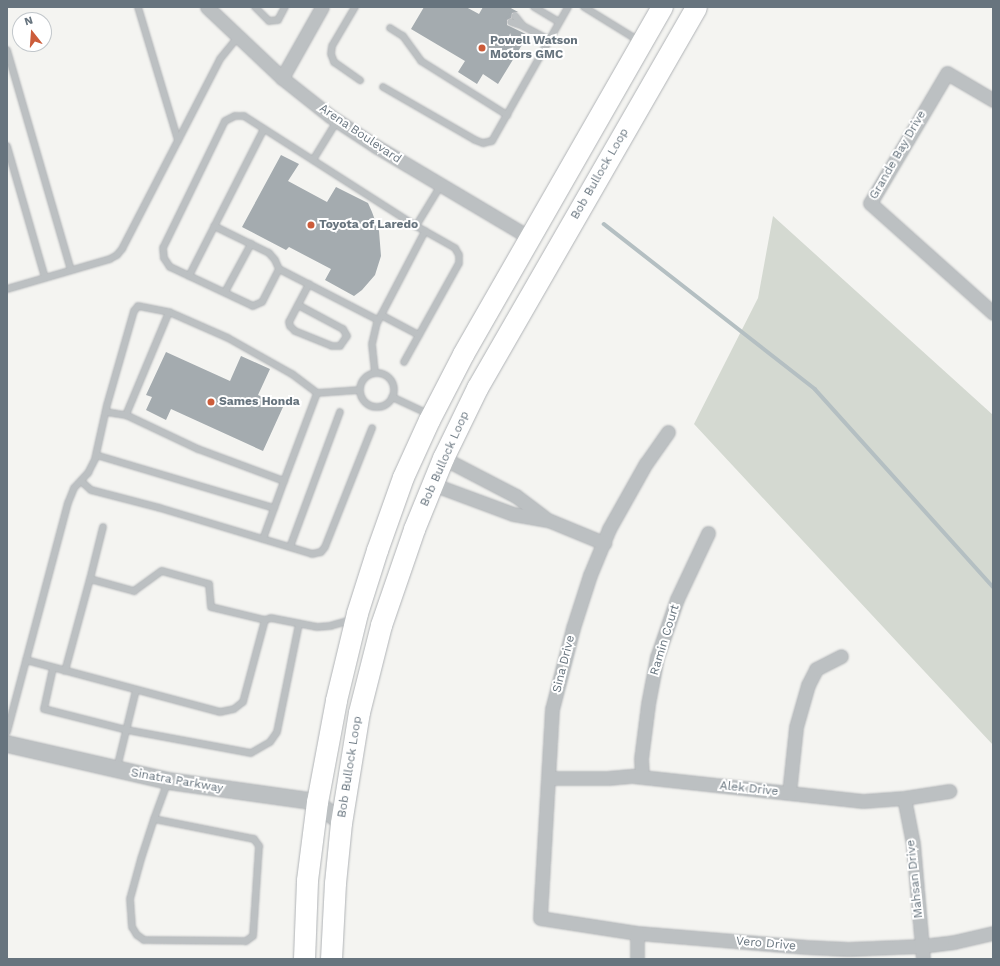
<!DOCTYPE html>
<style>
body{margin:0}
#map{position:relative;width:1000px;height:966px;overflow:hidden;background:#f4f4f1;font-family:"Work Sans",sans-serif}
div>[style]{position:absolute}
.green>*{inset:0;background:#d4d9d1}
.stream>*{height:3.5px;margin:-1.75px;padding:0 1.75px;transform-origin:1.75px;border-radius:1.75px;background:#b4bfc2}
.building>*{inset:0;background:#a4abaf}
.roads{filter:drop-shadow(0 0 1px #b0b3b6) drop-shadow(0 0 1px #b0b3b6)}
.service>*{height:6px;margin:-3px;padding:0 3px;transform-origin:3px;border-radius:3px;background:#bcc0c2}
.service>.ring{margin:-3px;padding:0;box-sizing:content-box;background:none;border:6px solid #bcc0c2;border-radius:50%}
.minor>*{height:13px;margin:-6.5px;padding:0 6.5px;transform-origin:6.5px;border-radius:6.5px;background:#bcc0c2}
.tertiary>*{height:16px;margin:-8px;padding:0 8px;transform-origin:8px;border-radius:8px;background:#bcc0c2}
.trunk>*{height:21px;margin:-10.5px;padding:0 10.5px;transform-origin:10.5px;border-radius:10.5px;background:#fff}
.dots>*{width:11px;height:11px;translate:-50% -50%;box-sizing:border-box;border:2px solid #fff;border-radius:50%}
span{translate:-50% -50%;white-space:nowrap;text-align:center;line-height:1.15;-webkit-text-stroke:4px #fff;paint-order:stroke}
.poi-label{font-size:12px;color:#67747e;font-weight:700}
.left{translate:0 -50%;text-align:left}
.street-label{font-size:12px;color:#67747e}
.frame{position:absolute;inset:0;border:8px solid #67747e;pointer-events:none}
.north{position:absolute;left:12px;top:12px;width:40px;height:40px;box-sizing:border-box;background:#fff;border:1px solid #c2c7cb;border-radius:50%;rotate:343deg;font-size:11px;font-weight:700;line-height:16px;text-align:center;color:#67747e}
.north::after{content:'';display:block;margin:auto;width:14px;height:18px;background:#cc5c3a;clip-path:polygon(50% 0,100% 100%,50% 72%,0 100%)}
</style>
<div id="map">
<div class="green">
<div style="clip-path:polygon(773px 216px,993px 415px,993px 745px,694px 424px,758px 298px)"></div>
</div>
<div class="stream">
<div style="left:604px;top:224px;width:268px;rotate:38deg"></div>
<div style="left:815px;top:389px;width:266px;rotate:48deg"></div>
</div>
<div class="building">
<div style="clip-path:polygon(424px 7px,466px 7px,479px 14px,483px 7px,509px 7px,518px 12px,512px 13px,511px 18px,507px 20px,507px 25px,528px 35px,498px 84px,483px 74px,477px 84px,458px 72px,465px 61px,411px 29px)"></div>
<div style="clip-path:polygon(281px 155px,299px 164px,288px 181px,327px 202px,336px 187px,368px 203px,372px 212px,379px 231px,381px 256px,375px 275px,362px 290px,354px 296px,325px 280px,331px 269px,289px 247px,286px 250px,242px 227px)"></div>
<div style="clip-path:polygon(166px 352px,230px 381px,241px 356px,270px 369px,258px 395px,283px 407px,263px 451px,171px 409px,166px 420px,146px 410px,152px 397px,146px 395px)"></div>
</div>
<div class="roads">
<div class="service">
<div style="left:138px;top:7px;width:139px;rotate:73.3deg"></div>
<div style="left:255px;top:7px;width:20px;rotate:45deg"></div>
<div style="left:269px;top:21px;width:9px;rotate:-6deg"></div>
<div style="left:278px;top:20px;width:15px;rotate:-62deg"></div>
<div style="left:355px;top:7px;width:45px;rotate:120.5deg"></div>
<div style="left:332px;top:46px;width:8px;rotate:97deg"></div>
<div style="left:331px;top:54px;width:9px;rotate:69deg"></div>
<div style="left:334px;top:62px;width:32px;rotate:35deg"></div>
<div style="left:534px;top:7px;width:29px;rotate:31deg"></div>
<div style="left:584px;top:7px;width:65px;rotate:31.7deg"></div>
<div style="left:515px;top:16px;width:13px;rotate:51deg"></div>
<div style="left:511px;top:22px;width:13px;rotate:18deg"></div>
<div style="left:523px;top:26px;width:30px;rotate:28deg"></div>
<div style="left:390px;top:28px;width:15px;rotate:32deg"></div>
<div style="left:403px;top:36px;width:31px;rotate:54deg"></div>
<div style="left:421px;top:61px;width:102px;rotate:32.1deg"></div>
<div style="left:7px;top:50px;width:229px;rotate:73.8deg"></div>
<div style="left:383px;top:87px;width:106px;rotate:29.9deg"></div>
<div style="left:475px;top:140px;width:9px;rotate:21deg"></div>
<div style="left:483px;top:143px;width:9px;rotate:-13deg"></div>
<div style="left:492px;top:141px;width:154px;rotate:-60.4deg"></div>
<div style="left:7px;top:146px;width:137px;rotate:73.9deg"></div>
<div style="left:313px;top:160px;width:46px;rotate:-58.4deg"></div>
<div style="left:214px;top:226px;width:61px;rotate:26.1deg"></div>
<div style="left:269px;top:253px;width:9px;rotate:49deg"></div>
<div style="left:275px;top:260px;width:10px;rotate:66deg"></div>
<div style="left:279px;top:269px;width:111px;rotate:27.3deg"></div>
<div style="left:279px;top:269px;width:37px;rotate:117deg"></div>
<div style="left:262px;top:302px;width:10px;rotate:156deg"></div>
<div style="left:253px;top:306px;width:92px;rotate:-154.8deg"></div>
<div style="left:170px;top:267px;width:11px;rotate:-124deg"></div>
<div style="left:164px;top:258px;width:10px;rotate:-96deg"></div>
<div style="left:163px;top:248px;width:141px;rotate:-64deg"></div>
<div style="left:225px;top:121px;width:11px;rotate:-27deg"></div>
<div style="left:235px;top:116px;width:9px"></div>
<div style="left:244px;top:116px;width:204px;rotate:32.6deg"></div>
<div style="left:416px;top:226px;width:48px;rotate:-58.6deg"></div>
<div style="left:189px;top:276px;width:165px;rotate:-63deg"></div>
<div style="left:7px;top:289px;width:107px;rotate:-16.2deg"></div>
<div style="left:110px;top:259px;width:8px;rotate:-30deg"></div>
<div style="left:117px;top:255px;width:8px;rotate:-50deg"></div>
<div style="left:122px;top:249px;width:214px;rotate:-62.7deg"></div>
<div style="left:220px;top:59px;width:27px;rotate:-51deg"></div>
<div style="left:225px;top:292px;width:55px;rotate:-61.6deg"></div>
<div style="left:298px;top:305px;width:51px;rotate:28.1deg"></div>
<div style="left:343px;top:329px;width:8px;rotate:60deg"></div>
<div style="left:347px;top:336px;width:12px;rotate:125deg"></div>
<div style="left:340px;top:346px;width:8px;rotate:180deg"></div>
<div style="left:332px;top:346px;width:40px;rotate:-158deg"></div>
<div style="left:295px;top:331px;width:7px;rotate:-135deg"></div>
<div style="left:290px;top:326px;width:4px;rotate:-104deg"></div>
<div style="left:289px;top:322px;width:43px;rotate:-62.2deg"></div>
<div style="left:169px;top:312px;width:64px;rotate:23.8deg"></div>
<div style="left:228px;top:338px;width:73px;rotate:29.4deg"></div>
<div style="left:292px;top:374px;width:31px;rotate:37deg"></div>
<div style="left:381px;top:315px;width:43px;rotate:27.8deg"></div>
<div style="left:404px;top:362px;width:113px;rotate:-60.9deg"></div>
<div style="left:459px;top:263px;width:8px;rotate:-90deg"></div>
<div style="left:459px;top:255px;width:8px;rotate:-120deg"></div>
<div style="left:455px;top:248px;width:45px;rotate:-150.6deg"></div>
<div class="ring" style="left:360px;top:373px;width:28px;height:28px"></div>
<div style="left:375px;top:373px;width:29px;rotate:-96deg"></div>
<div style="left:372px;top:344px;width:22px;rotate:-77deg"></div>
<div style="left:377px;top:323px;width:104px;rotate:-62.4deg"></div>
<div style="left:392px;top:397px;width:40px;rotate:25deg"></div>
<div style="left:106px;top:412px;width:20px;rotate:9deg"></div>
<div style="left:96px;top:455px;width:186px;rotate:16.6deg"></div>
<div style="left:81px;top:481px;width:13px;rotate:42deg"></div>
<div style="left:91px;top:490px;width:71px;rotate:14.6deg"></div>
<div style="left:160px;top:508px;width:159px;rotate:16.8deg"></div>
<div style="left:312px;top:554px;width:9px;rotate:-13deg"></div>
<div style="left:321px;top:552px;width:6px;rotate:-51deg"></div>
<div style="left:325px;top:547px;width:128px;rotate:-68.4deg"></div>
<div style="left:103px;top:527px;width:54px;rotate:104deg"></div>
<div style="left:90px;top:579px;width:46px;rotate:15.3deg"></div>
<div style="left:134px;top:591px;width:34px;rotate:-36deg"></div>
<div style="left:162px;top:571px;width:49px;rotate:15.5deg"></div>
<div style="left:209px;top:584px;width:23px;rotate:85deg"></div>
<div style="left:211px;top:607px;width:56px;rotate:13.5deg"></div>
<div style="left:263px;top:539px;width:62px;rotate:-70.1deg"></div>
<div style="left:290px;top:547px;width:144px;rotate:-69.7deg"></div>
<div style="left:26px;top:660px;width:201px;rotate:15deg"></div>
<div style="left:220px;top:712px;width:14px;rotate:-12deg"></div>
<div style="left:234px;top:709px;width:11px;rotate:-38deg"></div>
<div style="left:243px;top:702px;width:85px;rotate:-75deg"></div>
<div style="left:265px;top:620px;width:6px;rotate:-18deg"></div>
<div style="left:271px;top:618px;width:47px;rotate:11.1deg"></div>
<div style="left:317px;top:627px;width:13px;rotate:-4deg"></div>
<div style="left:330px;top:626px;width:22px;rotate:-16deg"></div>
<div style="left:53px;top:668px;width:42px;rotate:102.4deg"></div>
<div style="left:44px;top:709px;width:86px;rotate:14.2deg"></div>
<div style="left:127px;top:730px;width:126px;rotate:10.5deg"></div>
<div style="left:251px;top:753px;width:22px;rotate:-30deg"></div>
<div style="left:270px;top:742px;width:12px;rotate:-55deg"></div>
<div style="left:277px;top:732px;width:110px;rotate:-78.5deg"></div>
<div style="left:65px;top:671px;width:95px;rotate:-74.8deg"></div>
<div style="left:7px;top:732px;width:237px;rotate:-75.1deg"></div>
<div style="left:68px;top:503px;width:16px;rotate:-68deg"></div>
<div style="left:74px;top:488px;width:21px;rotate:-47deg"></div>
<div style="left:88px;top:473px;width:16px;rotate:-63deg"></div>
<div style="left:95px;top:459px;width:55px;rotate:-77.5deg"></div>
<div style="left:107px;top:405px;width:98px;rotate:-74deg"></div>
<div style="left:134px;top:311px;width:6px;rotate:-51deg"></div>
<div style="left:138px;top:306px;width:32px;rotate:11deg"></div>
<div style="left:169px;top:312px;width:112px;rotate:112.7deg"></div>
<div style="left:126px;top:415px;width:80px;rotate:25.3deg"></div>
<div style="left:198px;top:449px;width:92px;rotate:20.4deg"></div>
<div style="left:284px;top:481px;width:94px;rotate:-69.4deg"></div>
<div style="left:317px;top:393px;width:43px;rotate:-4deg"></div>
<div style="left:117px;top:768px;width:80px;rotate:-76.3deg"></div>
<div style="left:154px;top:819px;width:102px;rotate:11.3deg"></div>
<div style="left:254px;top:839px;width:9px;rotate:54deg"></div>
<div style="left:259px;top:846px;width:90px;rotate:93.8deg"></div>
<div style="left:253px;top:936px;width:9px;rotate:144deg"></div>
<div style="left:246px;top:941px;width:102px;rotate:-179.4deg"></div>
<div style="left:144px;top:940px;width:9px;rotate:-144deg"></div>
<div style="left:137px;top:935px;width:9px;rotate:-122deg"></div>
<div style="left:132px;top:927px;width:28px;rotate:-94deg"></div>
<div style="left:130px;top:899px;width:41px;rotate:-74.6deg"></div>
<div style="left:141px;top:859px;width:42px;rotate:-72deg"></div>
<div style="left:154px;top:819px;width:40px;rotate:-69.8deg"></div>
</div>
<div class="minor">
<div style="left:207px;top:7px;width:103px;rotate:43.4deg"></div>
<div style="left:282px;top:78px;width:61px;rotate:38.4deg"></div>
<div style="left:330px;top:116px;width:56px;rotate:33.4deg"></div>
<div style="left:377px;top:147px;width:178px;rotate:30.7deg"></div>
<div style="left:282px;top:78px;width:81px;rotate:-60.6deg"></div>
<div style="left:993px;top:100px;width:53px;rotate:-149.6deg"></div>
<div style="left:947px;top:73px;width:151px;rotate:120.6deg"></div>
<div style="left:870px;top:203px;width:165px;rotate:41.8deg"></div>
<div style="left:668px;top:432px;width:38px;rotate:125deg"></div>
<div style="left:646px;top:463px;width:76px;rotate:119.3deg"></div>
<div style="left:609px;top:529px;width:50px;rotate:112.4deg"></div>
<div style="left:590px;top:575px;width:56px;rotate:107.8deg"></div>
<div style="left:573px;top:628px;width:84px;rotate:104.5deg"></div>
<div style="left:552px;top:709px;width:209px;rotate:93.3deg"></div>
<div style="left:540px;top:918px;width:98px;rotate:8.8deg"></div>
<div style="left:637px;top:933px;width:170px;rotate:4.7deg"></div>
<div style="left:806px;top:947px;width:42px;rotate:2.7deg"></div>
<div style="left:848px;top:949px;width:74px;rotate:-2.3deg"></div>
<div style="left:922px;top:946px;width:32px;rotate:-7deg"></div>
<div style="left:954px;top:942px;width:40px;rotate:-13deg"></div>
<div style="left:443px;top:458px;width:82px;rotate:27.5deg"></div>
<div style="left:516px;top:496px;width:36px;rotate:37deg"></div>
<div style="left:432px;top:484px;width:86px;rotate:20.3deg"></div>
<div style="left:513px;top:514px;width:36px;rotate:10deg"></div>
<div style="left:548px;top:520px;width:61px;rotate:22.3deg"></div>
<div style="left:642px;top:777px;width:18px;rotate:-93deg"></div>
<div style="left:641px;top:759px;width:55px;rotate:-82.7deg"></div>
<div style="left:648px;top:704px;width:48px;rotate:-79.2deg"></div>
<div style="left:657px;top:657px;width:61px;rotate:-71deg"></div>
<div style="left:677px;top:599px;width:73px;rotate:-64.8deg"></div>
<div style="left:548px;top:778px;width:60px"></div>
<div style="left:608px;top:778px;width:25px;rotate:-5deg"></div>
<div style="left:633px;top:776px;width:231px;rotate:6.2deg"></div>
<div style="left:863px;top:801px;width:41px;rotate:-4.2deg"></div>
<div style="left:904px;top:798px;width:46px;rotate:-8.8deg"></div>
<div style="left:789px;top:793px;width:66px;rotate:-83.9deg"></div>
<div style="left:796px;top:727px;width:44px;rotate:-74.1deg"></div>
<div style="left:808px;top:685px;width:18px;rotate:-63deg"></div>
<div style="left:816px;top:669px;width:28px;rotate:-27deg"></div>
<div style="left:904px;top:798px;width:47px;rotate:78.9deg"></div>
<div style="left:913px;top:844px;width:115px;rotate:85deg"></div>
<div style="left:637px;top:959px;width:26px;rotate:-90deg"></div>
</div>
<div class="tertiary">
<div style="left:7px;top:744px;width:165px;rotate:12.9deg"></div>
<div style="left:168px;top:781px;width:150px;rotate:8deg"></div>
<div style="left:317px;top:802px;width:32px;rotate:41deg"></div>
</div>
<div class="trunk">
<div style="left:304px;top:959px;width:79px;rotate:-87.8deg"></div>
<div style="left:307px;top:880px;width:79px;rotate:-82.7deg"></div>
<div style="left:317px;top:802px;width:104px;rotate:-79.4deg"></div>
<div style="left:336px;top:700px;width:89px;rotate:-76.4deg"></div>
<div style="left:357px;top:613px;width:66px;rotate:-72.4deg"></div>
<div style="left:377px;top:550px;width:77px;rotate:-70.4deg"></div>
<div style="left:403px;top:477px;width:63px;rotate:-65.5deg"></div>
<div style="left:429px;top:420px;width:74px;rotate:-62.7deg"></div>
<div style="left:463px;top:354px;width:400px;rotate:-60.2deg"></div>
<div style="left:331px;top:959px;width:76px;rotate:-87deg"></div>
<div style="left:335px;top:883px;width:60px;rotate:-84.3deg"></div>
<div style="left:341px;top:823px;width:112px;rotate:-80.8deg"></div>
<div style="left:359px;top:712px;width:90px;rotate:-75.8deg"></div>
<div style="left:381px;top:625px;width:102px;rotate:-71deg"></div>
<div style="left:414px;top:529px;width:77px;rotate:-67.8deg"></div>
<div style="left:443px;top:458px;width:78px;rotate:-64.1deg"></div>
<div style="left:477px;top:388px;width:439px;rotate:-60.1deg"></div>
</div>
</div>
<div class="dots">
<div style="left:482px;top:48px;background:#cc5c3a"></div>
<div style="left:311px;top:225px;background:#cc5c3a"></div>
<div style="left:211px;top:402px;background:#cc5c3a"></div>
</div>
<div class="poi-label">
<span class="left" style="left:490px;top:48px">Powell Watson<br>Motors GMC</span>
<span class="left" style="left:319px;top:225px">Toyota of Laredo</span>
<span class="left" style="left:219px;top:402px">Sames Honda</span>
</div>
<div class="street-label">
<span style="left:360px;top:134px;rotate:34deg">Arena Boulevard</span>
<span style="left:898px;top:155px;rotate:-60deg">Grande Bay Drive</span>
<span style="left:600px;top:174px;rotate:-60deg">Bob Bullock Loop</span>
<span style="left:445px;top:459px;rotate:-66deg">Bob Bullock Loop</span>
<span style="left:665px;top:640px;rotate:-73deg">Ramin Court</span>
<span style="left:564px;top:664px;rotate:-76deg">Sina Drive</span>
<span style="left:350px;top:767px;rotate:-81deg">Bob Bullock Loop</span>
<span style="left:177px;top:781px;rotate:10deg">Sinatra Parkway</span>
<span style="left:749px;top:789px;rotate:6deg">Alek Drive</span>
<span style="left:915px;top:879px;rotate:-96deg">Mahsan Drive</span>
<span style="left:766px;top:944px;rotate:5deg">Vero Drive</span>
</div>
<div class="frame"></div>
<div class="north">N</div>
</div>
